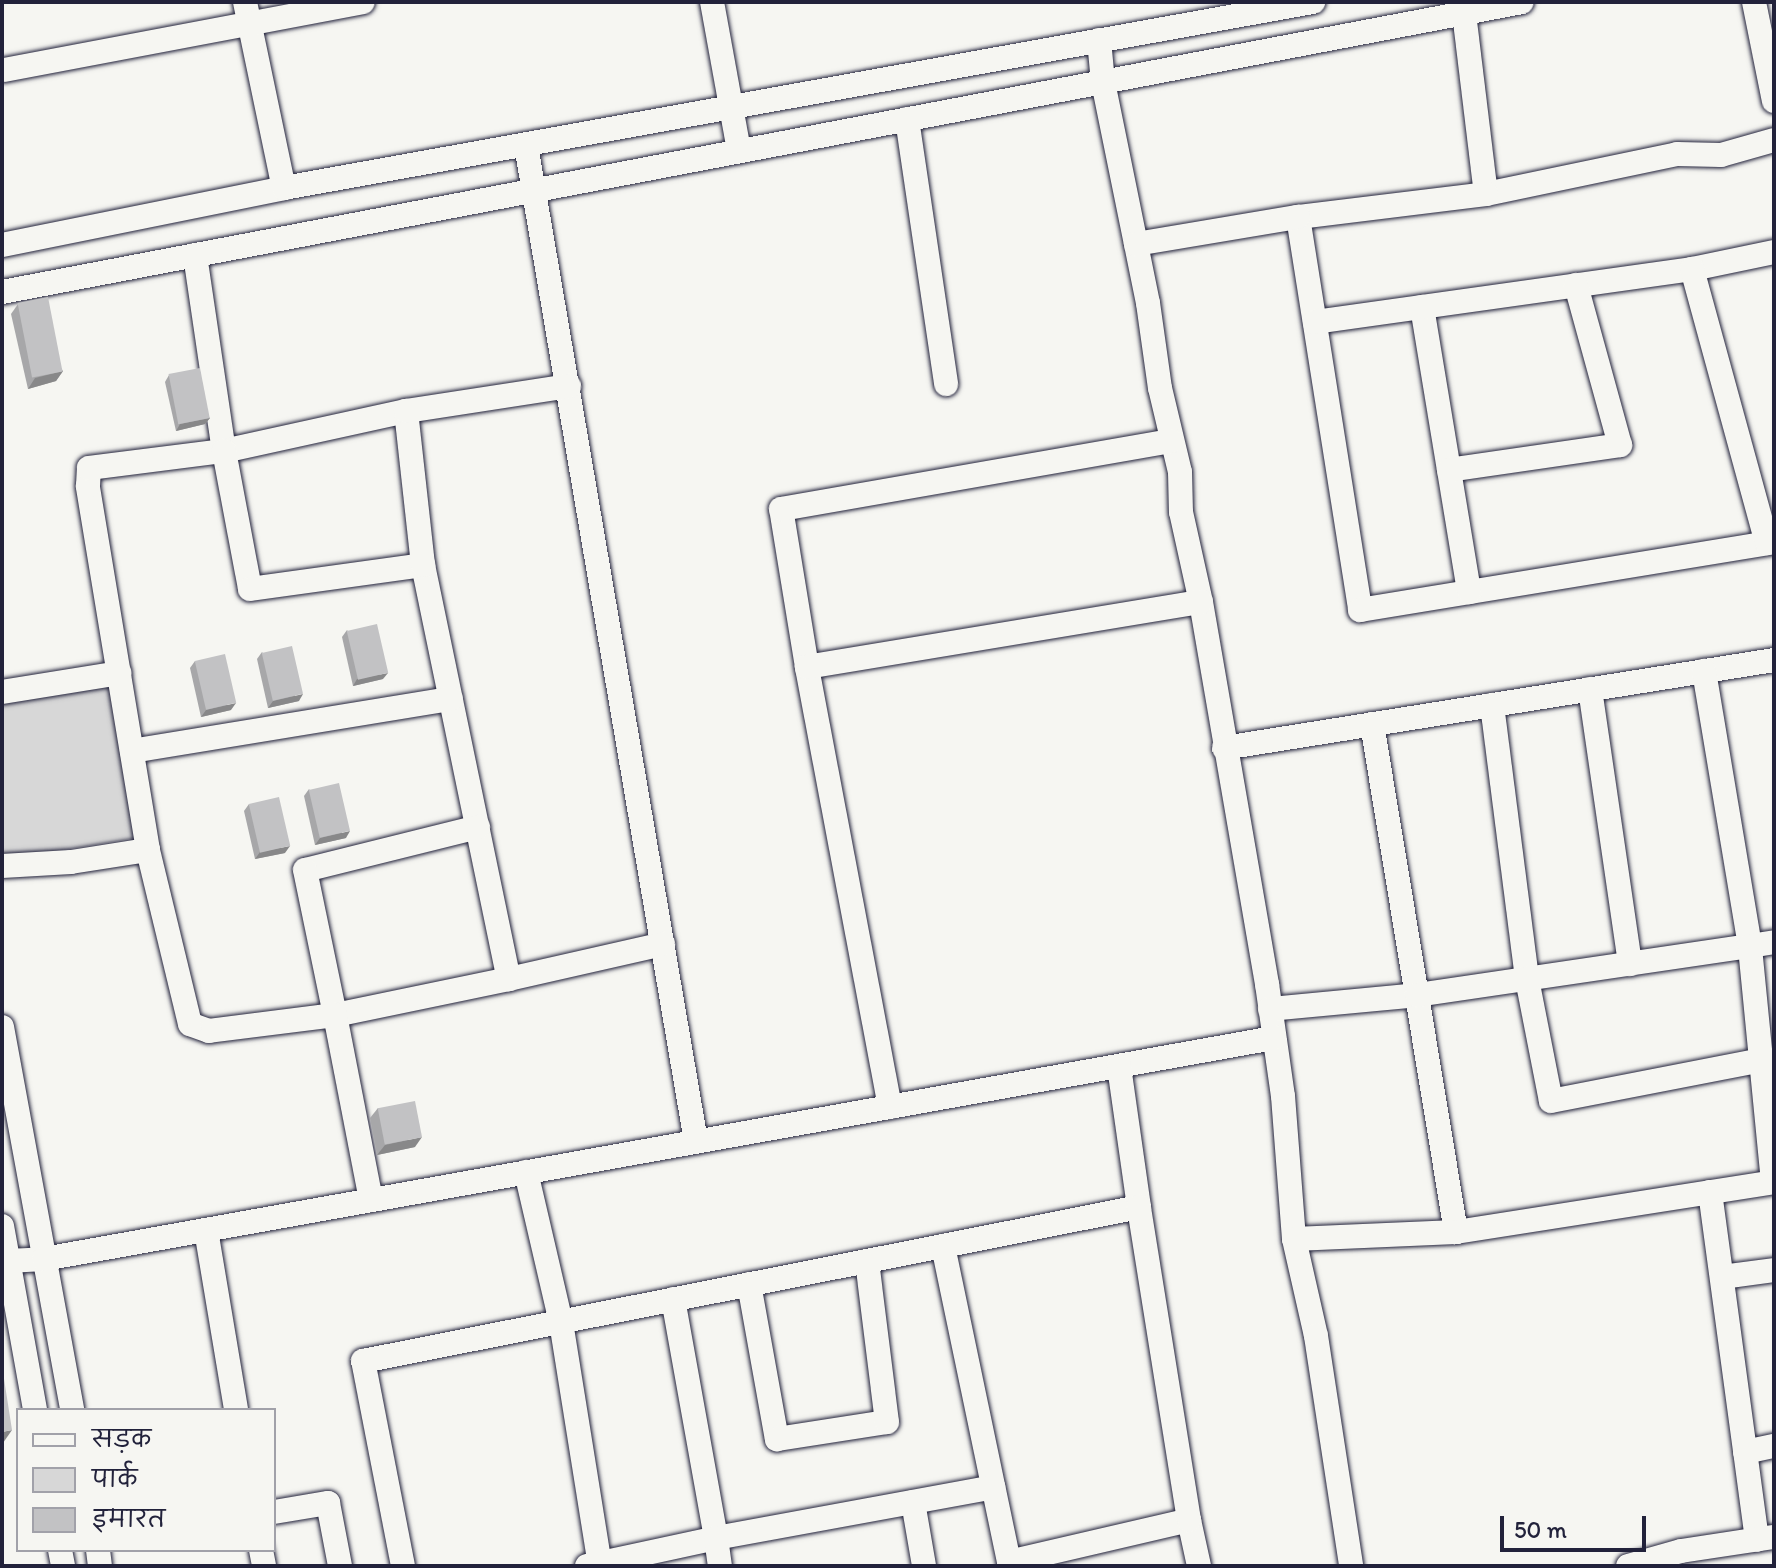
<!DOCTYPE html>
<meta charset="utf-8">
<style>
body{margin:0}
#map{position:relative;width:1776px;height:1568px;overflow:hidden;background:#f6f6f2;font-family:Itim,"Playpen Sans Deva",sans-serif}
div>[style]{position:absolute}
.green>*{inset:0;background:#d7d7d7}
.roads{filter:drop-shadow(0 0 2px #22223b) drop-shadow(0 0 2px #22223b)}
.minor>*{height:24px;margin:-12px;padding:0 12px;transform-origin:12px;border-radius:12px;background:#f6f6f2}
.wall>*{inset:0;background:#a7a7a9}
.shaded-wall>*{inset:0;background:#888889}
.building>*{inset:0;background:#c2c2c4;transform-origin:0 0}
span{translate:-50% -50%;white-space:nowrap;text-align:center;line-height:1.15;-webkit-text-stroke:7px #f6f6f2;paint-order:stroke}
.frame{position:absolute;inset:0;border:4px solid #22223b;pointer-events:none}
.legend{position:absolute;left:16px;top:1408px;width:260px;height:144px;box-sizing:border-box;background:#f6f6f2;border:2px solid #a1a1a9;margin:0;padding:10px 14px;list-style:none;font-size:24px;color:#22223b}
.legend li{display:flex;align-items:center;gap:16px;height:40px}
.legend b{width:40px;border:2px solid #a1a1a9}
.scale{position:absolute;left:1500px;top:1516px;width:146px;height:36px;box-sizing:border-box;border:4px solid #22223b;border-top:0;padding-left:10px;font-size:24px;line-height:28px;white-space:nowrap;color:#22223b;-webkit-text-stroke:6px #f6f6f2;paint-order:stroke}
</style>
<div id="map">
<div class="green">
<div style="clip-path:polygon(109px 684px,135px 838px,2px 860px,2px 702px)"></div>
</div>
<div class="roads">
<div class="minor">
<div style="left:245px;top:2px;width:190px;rotate:78.2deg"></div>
<div style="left:712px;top:2px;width:151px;rotate:79.7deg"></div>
<div style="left:1754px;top:2px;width:101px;rotate:78.6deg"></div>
<div style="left:1464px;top:13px;width:182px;rotate:83.1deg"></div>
<div style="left:1486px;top:194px;width:195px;rotate:-11.8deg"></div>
<div style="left:1677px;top:154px;width:44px;rotate:1.3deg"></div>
<div style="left:1721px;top:155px;width:55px;rotate:-15.8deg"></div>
<div style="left:1099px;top:40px;width:42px;rotate:84.6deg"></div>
<div style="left:1103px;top:82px;width:226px;rotate:78.5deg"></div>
<div style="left:1148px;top:303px;width:86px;rotate:82deg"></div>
<div style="left:1160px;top:388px;width:86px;rotate:76.6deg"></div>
<div style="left:1180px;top:472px;width:40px;rotate:88.6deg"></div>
<div style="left:1181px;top:512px;width:92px;rotate:77.5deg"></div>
<div style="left:1201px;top:602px;width:388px;rotate:80.2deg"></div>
<div style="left:1267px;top:984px;width:113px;rotate:81.9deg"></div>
<div style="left:1283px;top:1096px;width:143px;rotate:85.6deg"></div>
<div style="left:1294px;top:1239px;width:99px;rotate:77.2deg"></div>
<div style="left:1316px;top:1336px;width:233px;rotate:81.3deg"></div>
<div style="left:4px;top:70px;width:365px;rotate:-10.7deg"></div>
<div style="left:907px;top:119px;width:268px;rotate:81.6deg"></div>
<div style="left:526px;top:145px;width:1011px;rotate:80.32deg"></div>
<div style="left:1486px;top:194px;width:189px;rotate:173deg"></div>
<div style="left:1298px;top:217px;width:398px;rotate:81deg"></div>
<div style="left:1360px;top:610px;width:420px;rotate:-9.3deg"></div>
<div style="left:1136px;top:244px;width:164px;rotate:-9.5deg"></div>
<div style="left:2px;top:245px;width:288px;rotate:-11.4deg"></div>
<div style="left:284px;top:188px;width:1046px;rotate:-10.25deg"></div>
<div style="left:195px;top:255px;width:198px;rotate:81.6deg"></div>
<div style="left:224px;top:451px;width:186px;rotate:-12.4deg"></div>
<div style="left:1692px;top:269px;width:84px;rotate:-11.7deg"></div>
<div style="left:2px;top:292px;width:1547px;rotate:-10.8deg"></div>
<div style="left:1422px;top:307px;width:289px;rotate:80.6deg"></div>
<div style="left:1315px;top:322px;width:381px;rotate:-8deg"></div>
<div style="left:1692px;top:269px;width:284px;rotate:74.7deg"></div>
<div style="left:1449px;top:470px;width:173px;rotate:-8.3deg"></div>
<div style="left:1620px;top:445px;width:166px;rotate:-105.4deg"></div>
<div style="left:423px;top:565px;width:423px;rotate:78.3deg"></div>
<div style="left:509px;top:979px;width:158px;rotate:-12.8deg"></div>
<div style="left:807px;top:667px;width:160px;rotate:-99.3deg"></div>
<div style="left:781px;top:509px;width:396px;rotate:-9.9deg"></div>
<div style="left:1590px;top:689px;width:278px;rotate:81.7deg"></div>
<div style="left:2px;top:692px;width:119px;rotate:-9.2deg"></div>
<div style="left:1492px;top:705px;width:276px;rotate:82.7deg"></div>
<div style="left:1527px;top:979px;width:124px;rotate:78.9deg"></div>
<div style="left:1551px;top:1101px;width:214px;rotate:-11deg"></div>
<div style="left:1372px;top:724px;width:515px;rotate:80.61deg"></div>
<div style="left:1456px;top:1232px;width:322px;rotate:-8.9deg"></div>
<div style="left:1224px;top:748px;width:557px;rotate:-9.09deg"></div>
<div style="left:132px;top:751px;width:323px;rotate:-9.3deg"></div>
<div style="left:478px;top:827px;width:178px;rotate:166deg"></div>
<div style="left:305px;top:870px;width:148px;rotate:78.3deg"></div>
<div style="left:335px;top:1015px;width:178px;rotate:-11.7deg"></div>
<div style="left:2px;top:866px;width:69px;rotate:-3.3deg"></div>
<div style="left:71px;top:862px;width:78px;rotate:-8.9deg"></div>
<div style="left:1270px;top:1009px;width:148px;rotate:-5.4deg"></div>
<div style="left:1417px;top:995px;width:337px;rotate:-8.4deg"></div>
<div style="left:1750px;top:946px;width:279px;rotate:-99.5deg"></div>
<div style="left:2px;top:1027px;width:389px;rotate:79.6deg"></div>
<div style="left:890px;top:1107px;width:448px;rotate:-100.7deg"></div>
<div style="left:807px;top:667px;width:399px;rotate:-9.4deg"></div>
<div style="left:526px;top:1172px;width:154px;rotate:76.9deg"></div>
<div style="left:561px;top:1322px;width:247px;rotate:80.9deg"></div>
<div style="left:1773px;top:1182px;width:237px;rotate:-95.6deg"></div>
<div style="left:1750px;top:946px;width:24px;rotate:-9deg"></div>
<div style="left:1710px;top:1192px;width:351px;rotate:82.3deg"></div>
<div style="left:371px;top:1200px;width:188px;rotate:-101deg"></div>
<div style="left:335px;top:1015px;width:127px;rotate:172.8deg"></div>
<div style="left:209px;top:1031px;width:20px;rotate:-160deg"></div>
<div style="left:190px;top:1024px;width:179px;rotate:-103.6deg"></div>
<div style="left:148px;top:850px;width:369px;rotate:-99.4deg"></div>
<div style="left:88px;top:486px;width:18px;rotate:-87deg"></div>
<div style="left:89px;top:468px;width:136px;rotate:-7.2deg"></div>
<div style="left:224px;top:451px;width:140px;rotate:79.3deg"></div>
<div style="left:250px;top:589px;width:175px;rotate:-7.9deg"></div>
<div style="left:423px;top:565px;width:155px;rotate:-96.3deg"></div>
<div style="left:406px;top:411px;width:165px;rotate:-8.7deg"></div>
<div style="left:2px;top:1226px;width:187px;rotate:79.8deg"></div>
<div style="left:206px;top:1230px;width:182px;rotate:80.5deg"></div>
<div style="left:1294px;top:1239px;width:162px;rotate:-2.5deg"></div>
<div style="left:943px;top:1246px;width:323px;rotate:78.2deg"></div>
<div style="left:8px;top:1261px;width:36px;rotate:-3deg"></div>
<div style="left:44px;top:1259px;width:1250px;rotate:-10.19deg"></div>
<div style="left:1722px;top:1277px;width:52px;rotate:-7.7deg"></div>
<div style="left:749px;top:1284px;width:158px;rotate:79.8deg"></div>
<div style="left:777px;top:1439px;width:111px;rotate:-8.8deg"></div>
<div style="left:887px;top:1422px;width:162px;rotate:-97.1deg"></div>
<div style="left:673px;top:1299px;width:243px;rotate:79.8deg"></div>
<div style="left:716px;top:1538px;width:282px;rotate:-10.4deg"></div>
<div style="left:1745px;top:1452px;width:30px;rotate:-12deg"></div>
<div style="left:913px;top:1502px;width:65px;rotate:80.2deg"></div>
<div style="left:274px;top:1512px;width:55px;rotate:-9.5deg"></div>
<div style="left:328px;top:1503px;width:64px;rotate:79.2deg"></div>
<div style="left:1189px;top:1520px;width:47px;rotate:77.7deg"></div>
<div style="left:60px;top:1550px;width:16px;rotate:79deg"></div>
<div style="left:98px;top:1550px;width:16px;rotate:83deg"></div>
<div style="left:261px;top:1550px;width:16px;rotate:79deg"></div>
<div style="left:403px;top:1566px;width:209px;rotate:-101deg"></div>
<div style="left:363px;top:1361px;width:791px;rotate:-11.22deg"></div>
<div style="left:1139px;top:1207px;width:142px;rotate:-98.1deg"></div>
<div style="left:587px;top:1566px;width:132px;rotate:-12.2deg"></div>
<div style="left:716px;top:1538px;width:28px;rotate:82deg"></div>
<div style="left:1010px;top:1566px;width:4px;rotate:-104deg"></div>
<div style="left:1009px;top:1562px;width:185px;rotate:-13.1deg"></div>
<div style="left:1189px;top:1520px;width:317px;rotate:-99.1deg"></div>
<div style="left:1628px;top:1566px;width:55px;rotate:-15.8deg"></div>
<div style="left:1681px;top:1551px;width:94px;rotate:-8.6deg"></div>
</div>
</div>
<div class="wall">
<div style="clip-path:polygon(18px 304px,63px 371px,56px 381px,28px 389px,11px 314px)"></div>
<div style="clip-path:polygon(169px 375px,210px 418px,205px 424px,176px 431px,165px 382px)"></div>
<div style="clip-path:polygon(347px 630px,383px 679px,353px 686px,342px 637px)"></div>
<div style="clip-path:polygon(262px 652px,299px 701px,268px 708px,257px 659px)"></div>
<div style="clip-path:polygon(195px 661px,231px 710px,201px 717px,190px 668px)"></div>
<div style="clip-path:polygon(309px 789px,346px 838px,315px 845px,304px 796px)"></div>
<div style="clip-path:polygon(249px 804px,285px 853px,255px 859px,244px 811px)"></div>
<div style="clip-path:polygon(378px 1108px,415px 1147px,377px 1155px,370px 1118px)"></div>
</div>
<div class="shaded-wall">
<div style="clip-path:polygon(63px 371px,56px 381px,28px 389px,35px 378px)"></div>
<div style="clip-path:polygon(210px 418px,205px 424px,176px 431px,180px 424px)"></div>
<div style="clip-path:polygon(388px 673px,383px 679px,353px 686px,357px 679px)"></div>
<div style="clip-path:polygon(303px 694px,299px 701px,268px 708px,273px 701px)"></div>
<div style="clip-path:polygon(236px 703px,231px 710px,201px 717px,206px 710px)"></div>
<div style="clip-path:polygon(350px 831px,346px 838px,315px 845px,320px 838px)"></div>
<div style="clip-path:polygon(290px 846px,285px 853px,255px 859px,260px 852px)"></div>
<div style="clip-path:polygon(422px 1137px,415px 1147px,377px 1155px,385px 1145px)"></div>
<div style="clip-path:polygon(12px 1430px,3px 1443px,2px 1444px,2px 1432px)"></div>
</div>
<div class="building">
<div style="left:48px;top:297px;width:76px;height:31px;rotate:79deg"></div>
<div style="left:200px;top:368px;width:51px;height:32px;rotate:79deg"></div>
<div style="left:377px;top:624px;width:50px;height:31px;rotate:77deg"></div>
<div style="left:292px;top:646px;width:49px;height:31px;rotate:77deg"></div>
<div style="left:225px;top:654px;width:50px;height:31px;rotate:77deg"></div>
<div style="left:339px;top:783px;width:49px;height:31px;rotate:77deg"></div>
<div style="left:279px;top:797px;width:50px;height:31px;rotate:77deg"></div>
<div style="left:415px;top:1101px;width:37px;height:38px;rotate:79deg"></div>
<div style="clip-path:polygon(2px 1366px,12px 1430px,2px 1432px)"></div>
</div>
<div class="frame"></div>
<ul class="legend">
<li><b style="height:10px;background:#f6f6f2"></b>सड़क</li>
<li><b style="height:22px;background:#d7d7d7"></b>पार्क</li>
<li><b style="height:22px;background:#c2c2c4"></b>इमारत</li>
</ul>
<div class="scale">50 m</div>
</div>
